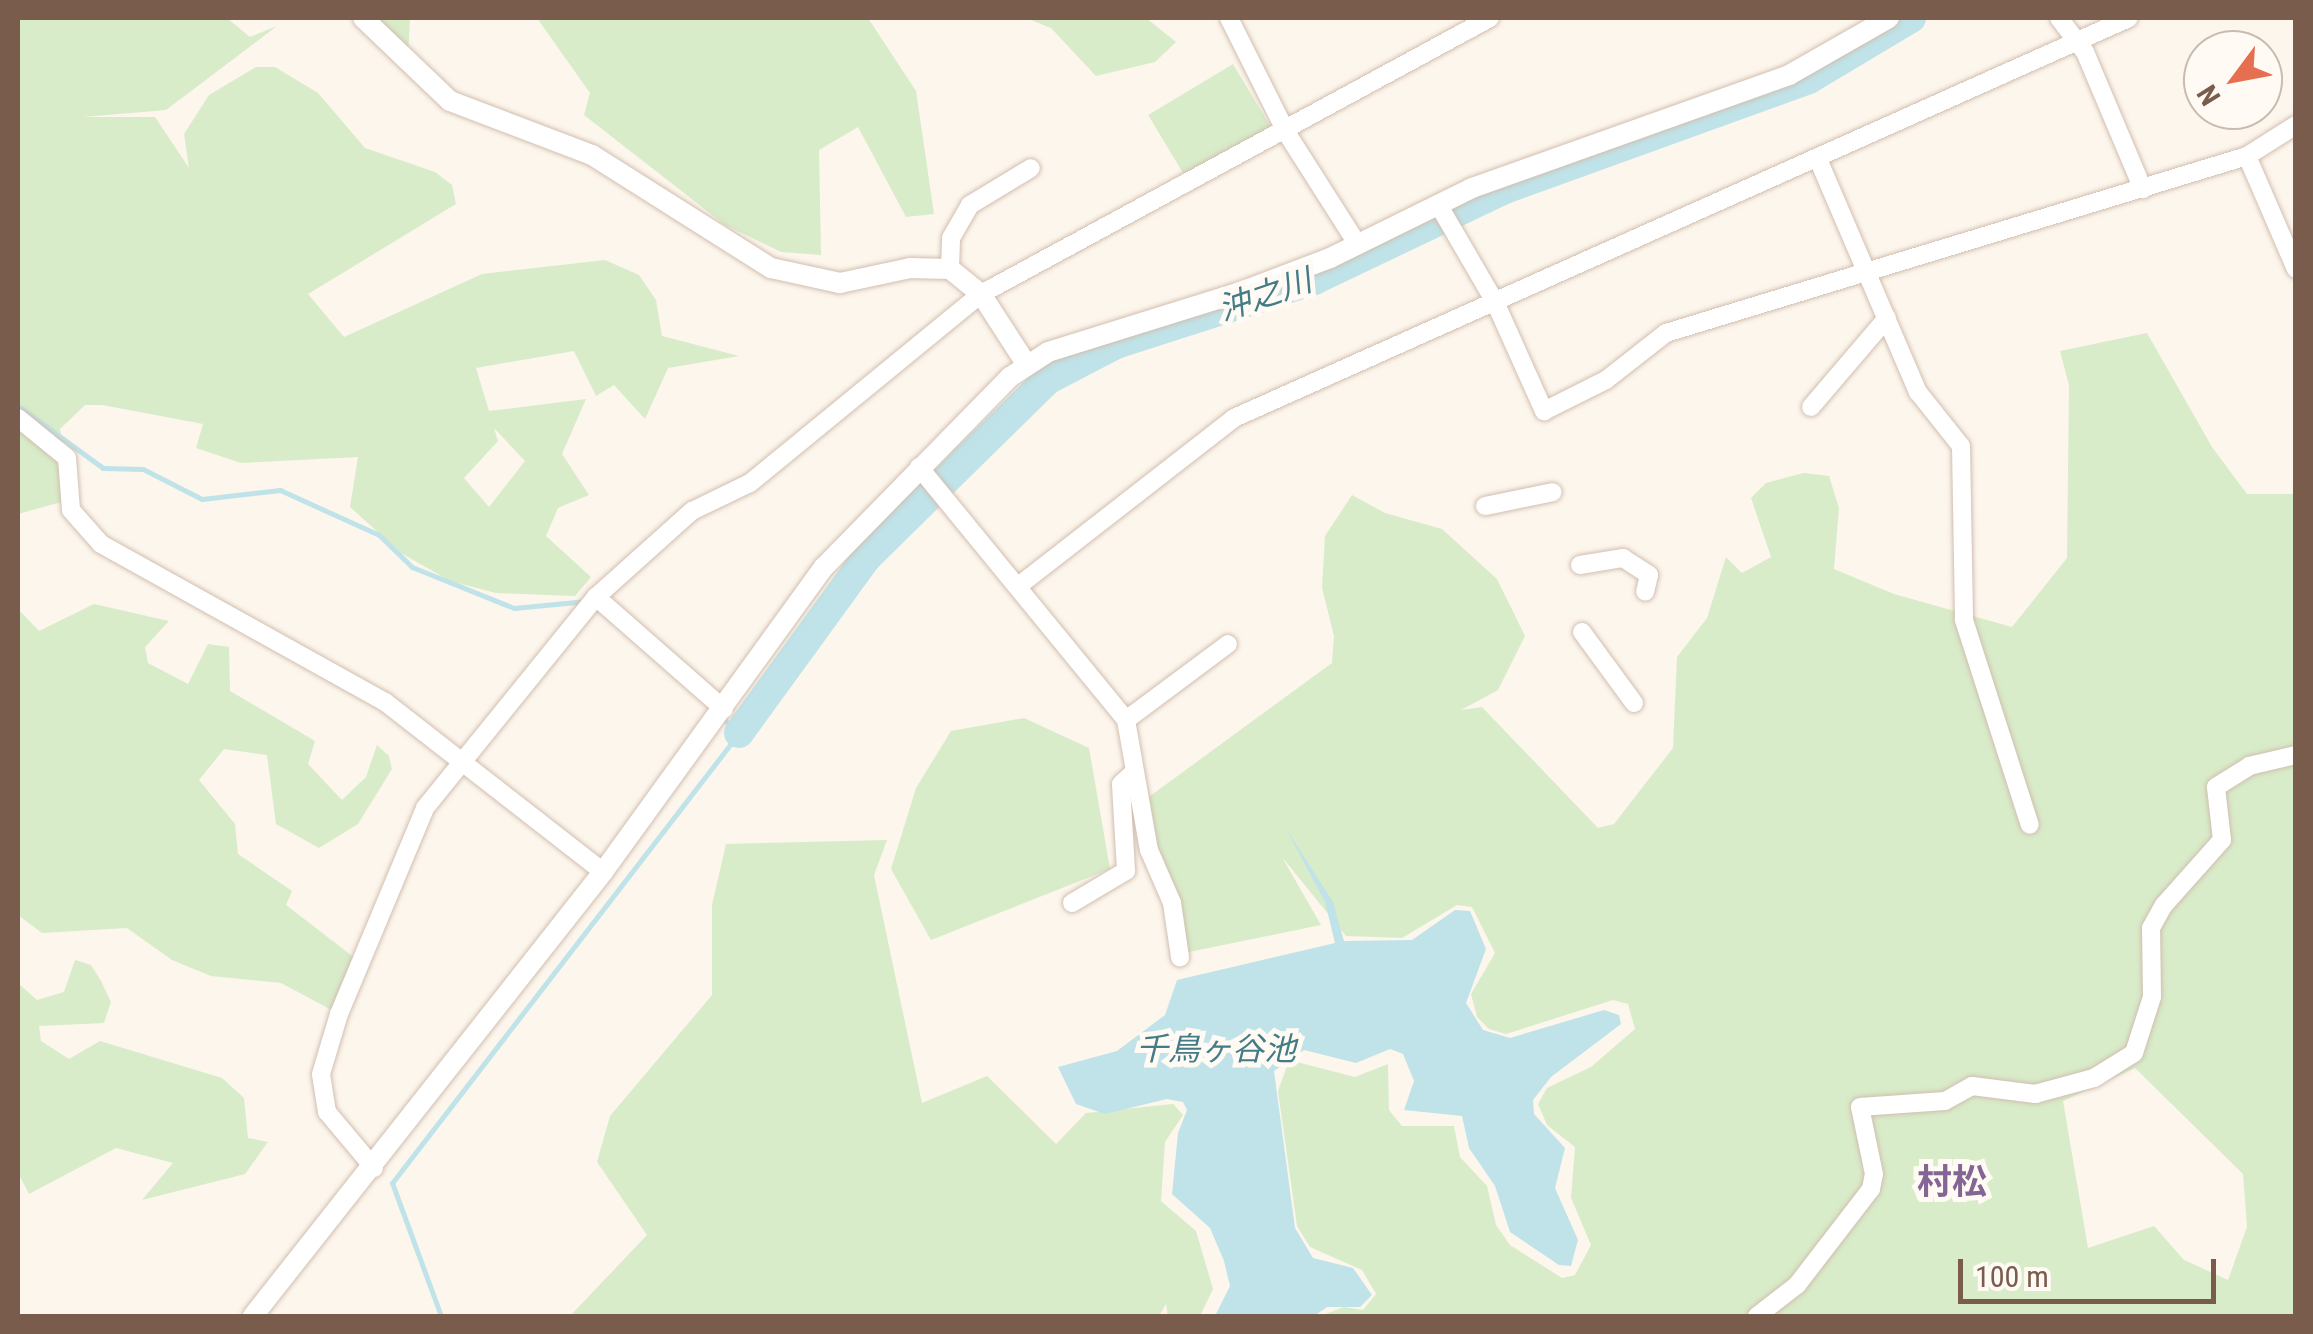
<!DOCTYPE html>
<meta charset="utf-8">
<style>
body{margin:0}
#map{position:relative;width:2313px;height:1334px;overflow:hidden;background:#fdf6ec;font-family:"Roboto Condensed","Noto Sans JP",sans-serif}
div>[style]{position:absolute}
.green>*{inset:0;background:#d8ecc9;transform-origin:0 0}
.water>*{inset:0;background:#bfe3e8}
.stream>*{height:5px;margin:-2.5px;padding:0 2.5px;transform-origin:2.5px;border-radius:2.5px;background:#bfe3e8}
.river>*{height:30px;margin:-15px;padding:0 15px;transform-origin:15px;border-radius:15px;background:#bfe3e8}
.roads{filter:drop-shadow(0 0 2px #d1beb0) drop-shadow(0 0 2px #d1beb0)}
.minor>*{height:18px;margin:-9px;padding:0 9px;transform-origin:9px;border-radius:9px;background:#fff}
.tertiary>*{height:20px;margin:-10px;padding:0 10px;transform-origin:10px;border-radius:10px;background:#fff}
span{translate:-50% -50%;white-space:nowrap;text-align:center;line-height:1.15;-webkit-text-stroke:10px #fffaf3;paint-order:stroke}
.water-label{font-size:32px;color:#437c86;font-style:italic}
.quarter-label{font-size:35px;color:#846695;font-weight:700}
.frame{position:absolute;inset:0;border:20px solid #7a5c4d;pointer-events:none}
.north{position:absolute;left:2183px;top:30px;width:100px;height:100px;box-sizing:border-box;background:#fffaf3;border:2px solid #cabbb1;border-radius:50%;rotate:238deg;font-size:28px;font-weight:700;line-height:40px;text-align:center;color:#7a5c4d}
.north::after{content:'';display:block;margin:auto;width:35px;height:45px;background:#e76f51;clip-path:polygon(50% 0,100% 100%,50% 72%,0 100%)}
.scale{position:absolute;left:1958px;top:1259px;width:258px;height:45px;box-sizing:border-box;border:5px solid #7a5c4d;border-top:0;padding-left:12px;font-size:30px;line-height:35px;white-space:nowrap;color:#7a5c4d;-webkit-text-stroke:8px #fffaf3;paint-order:stroke}
</style>
<div id="map">
<div class="green">
<div style="clip-path:polygon(evenodd,18px 18px,227px 18px,250px 37px,277px 26px,166px 110px,83px 117px,155px 117px,189px 168px,184px 134px,209px 95px,256px 67px,275px 67px,318px 93px,365px 148px,435px 172px,452px 185px,456px 204px,308px 294px,344px 337px,482px 274px,605px 260px,639px 275px,656px 300px,662px 336px,739px 356px,668px 368px,645px 419px,614px 385px,596px 396px,574px 351px,476px 368px,489px 411px,586px 399px,562px 454px,589px 495px,558px 508px,546px 536px,591px 577px,575px 596px,496px 593px,450px 581px,401px 553px,350px 507px,358px 457px,241px 463px,196px 448px,203px 424px,102px 405px,85px 405px,60px 429px,72px 499px,18px 514px,18px 18px,494px 428px,525px 461px,489px 507px,464px 478px,498px 441px,494px 428px)"></div>
<div style="clip-path:polygon(353px 18px,410px 18px,408px 58px)"></div>
<div style="clip-path:polygon(537px 18px,868px 18px,916px 91px,934px 214px,906px 217px,858px 127px,819px 150px,821px 255px,781px 252px,725px 225px,584px 115px,590px 93px)"></div>
<div style="clip-path:polygon(1026px 18px,1146px 18px,1176px 42px,1155px 62px,1096px 76px,1051px 28px)"></div>
<div style="left:1233px;top:64px;width:76px;height:99px;rotate:59deg"></div>
<div style="clip-path:polygon(evenodd,2147px 333px,2212px 447px,2247px 494px,2295px 494px,2295px 1316px,1320px 1316px,1344px 1307px,1363px 1310px,1376px 1294px,1362px 1270px,1310px 1247px,1297px 1226px,1278px 1091px,1289px 1060px,1355px 1077px,1388px 1064px,1389px 1110px,1402px 1126px,1454px 1126px,1460px 1157px,1487px 1186px,1496px 1225px,1510px 1245px,1562px 1278px,1575px 1275px,1591px 1245px,1571px 1198px,1575px 1147px,1547px 1125px,1538px 1104px,1547px 1088px,1591px 1067px,1635px 1029px,1628px 1004px,1613px 1000px,1506px 1034px,1489px 1029px,1477px 1017px,1471px 994px,1495px 953px,1472px 907px,1457px 905px,1402px 938px,1346px 936px,1282px 857px,1321px 925px,1189px 952px,1183px 947px,1146px 799px,1332px 663px,1334px 636px,1322px 588px,1325px 536px,1352px 495px,1385px 513px,1442px 529px,1497px 579px,1525px 636px,1498px 690px,1461px 710px,1482px 707px,1598px 828px,1614px 824px,1673px 748px,1677px 657px,1707px 618px,1726px 557px,1742px 573px,1771px 557px,1751px 498px,1766px 483px,1804px 473px,1829px 476px,1839px 508px,1834px 569px,1894px 594px,2012px 627px,2067px 558px,2069px 385px,2060px 351px,2147px 333px,2135px 1068px,2243px 1174px,2247px 1227px,2228px 1280px,2184px 1260px,2154px 1226px,2088px 1248px,2063px 1101px,2135px 1068px)"></div>
<div style="clip-path:polygon(94px 604px,169px 621px,145px 647px,148px 663px,188px 684px,208px 644px,229px 647px,230px 691px,315px 741px,308px 764px,342px 800px,366px 777px,377px 745px,389px 756px,392px 769px,358px 824px,319px 848px,276px 824px,267px 755px,224px 749px,199px 780px,235px 824px,238px 854px,292px 891px,286px 905px,360px 962px,339px 1014px,281px 983px,211px 976px,172px 960px,127px 928px,42px 933px,18px 915px,18px 609px,39px 631px)"></div>
<div style="clip-path:polygon(1024px 718px,1089px 748px,1110px 869px,931px 940px,891px 869px,916px 788px,951px 731px)"></div>
<div style="clip-path:polygon(887px 840px,874px 875px,922px 1103px,987px 1076px,1056px 1144px,1086px 1113px,1173px 1104px,1183px 1115px,1165px 1142px,1161px 1201px,1196px 1231px,1213px 1289px,1200px 1316px,1168px 1316px,1166px 1304px,1159px 1316px,570px 1316px,647px 1235px,597px 1162px,610px 1116px,712px 995px,712px 905px,726px 844px)"></div>
<div style="clip-path:polygon(75px 960px,91px 965px,101px 981px,111px 1002px,104px 1023px,39px 1026px,41px 1041px,69px 1059px,100px 1041px,222px 1078px,244px 1098px,248px 1138px,268px 1142px,245px 1174px,142px 1200px,173px 1163px,116px 1148px,29px 1194px,18px 1173px,18px 983px,37px 1000px,64px 992px)"></div>
</div>
<div class="water">
<div style="clip-path:polygon(1285px 827px,1333px 902px,1344px 941px,1412px 940px,1455px 910px,1470px 911px,1486px 949px,1466px 1003px,1483px 1030px,1510px 1038px,1604px 1010px,1619px 1015px,1621px 1024px,1551px 1077px,1533px 1100px,1534px 1114px,1565px 1148px,1555px 1188px,1578px 1240px,1571px 1266px,1559px 1265px,1510px 1232px,1495px 1186px,1469px 1148px,1462px 1116px,1404px 1110px,1414px 1081px,1403px 1054px,1390px 1049px,1356px 1063px,1304px 1050px,1274px 1071px,1295px 1228px,1313px 1258px,1353px 1268px,1372px 1295px,1360px 1307px,1327px 1307px,1314px 1316px,1215px 1316px,1230px 1286px,1224px 1261px,1210px 1228px,1172px 1194px,1178px 1133px,1187px 1110px,1183px 1102px,1167px 1099px,1105px 1114px,1076px 1104px,1058px 1067px,1117px 1051px,1165px 1015px,1177px 980px,1335px 943px,1325px 902px)"></div>
</div>
<div class="stream">
<div style="left:18px;top:406px;width:105px;rotate:36.1deg"></div>
<div style="left:103px;top:468px;width:40px;rotate:1.4deg"></div>
<div style="left:143px;top:469px;width:66px;rotate:27deg"></div>
<div style="left:202px;top:499px;width:79px;rotate:-6.6deg"></div>
<div style="left:280px;top:490px;width:109px;rotate:24.4deg"></div>
<div style="left:379px;top:535px;width:46px;rotate:44.1deg"></div>
<div style="left:412px;top:567px;width:110px;rotate:21.9deg"></div>
<div style="left:514px;top:608px;width:73px;rotate:-5.5deg"></div>
<div style="left:441px;top:1316px;width:142px;rotate:-110.2deg"></div>
<div style="left:392px;top:1183px;width:568px;rotate:-52.36deg"></div>
<div style="left:739px;top:733px;width:25px;rotate:-138deg"></div>
</div>
<div class="river">
<div style="left:739px;top:733px;width:216px;rotate:-54deg"></div>
<div style="left:866px;top:558px;width:254px;rotate:-44.5deg"></div>
<div style="left:1047px;top:380px;width:78px;rotate:-27.6deg"></div>
<div style="left:1116px;top:344px;width:208px;rotate:-17.9deg"></div>
<div style="left:1314px;top:280px;width:212px;rotate:-25.5deg"></div>
<div style="left:1505px;top:189px;width:323px;rotate:-19.9deg"></div>
<div style="left:1809px;top:79px;width:119px;rotate:-30.9deg"></div>
</div>
<div class="roads">
<div class="minor">
<div style="left:1229px;top:18px;width:127px;rotate:63.4deg"></div>
<div style="left:1286px;top:132px;width:134px;rotate:57.5deg"></div>
<div style="left:2059px;top:18px;width:43px;rotate:52.6deg"></div>
<div style="left:2085px;top:52px;width:149px;rotate:67.1deg"></div>
<div style="left:2247px;top:156px;width:123px;rotate:66.6deg"></div>
<div style="left:1818px;top:159px;width:254px;rotate:66.8deg"></div>
<div style="left:1918px;top:392px;width:69px;rotate:51.5deg"></div>
<div style="left:1961px;top:446px;width:174px;rotate:89deg"></div>
<div style="left:1964px;top:620px;width:215px;rotate:72.2deg"></div>
<div style="left:1438px;top:204px;width:113px;rotate:59.8deg"></div>
<div style="left:1495px;top:302px;width:120px;rotate:65.8deg"></div>
<div style="left:1544px;top:411px;width:69px;rotate:-26.6deg"></div>
<div style="left:1606px;top:380px;width:76px;rotate:-38.1deg"></div>
<div style="left:1666px;top:333px;width:607px;rotate:-16.94deg"></div>
<div style="left:2247px;top:156px;width:58px;rotate:-32.3deg"></div>
<div style="left:950px;top:269px;width:31px;rotate:-88deg"></div>
<div style="left:951px;top:238px;width:38px;rotate:-60deg"></div>
<div style="left:970px;top:205px;width:71px;rotate:-31.2deg"></div>
<div style="left:1811px;top:407px;width:117px;rotate:-49.5deg"></div>
<div style="left:18px;top:418px;width:63px;rotate:39.2deg"></div>
<div style="left:67px;top:458px;width:52px;rotate:85.6deg"></div>
<div style="left:71px;top:510px;width:45px;rotate:48.6deg"></div>
<div style="left:101px;top:544px;width:325px;rotate:29.1deg"></div>
<div style="left:385px;top:702px;width:276px;rotate:37.9deg"></div>
<div style="left:919px;top:467px;width:327px;rotate:50.7deg"></div>
<div style="left:1126px;top:720px;width:132px;rotate:80deg"></div>
<div style="left:1149px;top:850px;width:58px;rotate:66.5deg"></div>
<div style="left:1172px;top:903px;width:55px;rotate:81.6deg"></div>
<div style="left:1485px;top:506px;width:69px;rotate:-11.6deg"></div>
<div style="left:1580px;top:565px;width:44px;rotate:-9.2deg"></div>
<div style="left:1623px;top:558px;width:31px;rotate:33deg"></div>
<div style="left:1649px;top:575px;width:17px;rotate:103deg"></div>
<div style="left:1021px;top:584px;width:270px;rotate:-37.9deg"></div>
<div style="left:1234px;top:418px;width:980px;rotate:-24.08deg"></div>
<div style="left:596px;top:597px;width:170px;rotate:41.2deg"></div>
<div style="left:1582px;top:632px;width:88px;rotate:53.8deg"></div>
<div style="left:1126px;top:720px;width:127px;rotate:-36.7deg"></div>
<div style="left:1072px;top:903px;width:63px;rotate:-30.7deg"></div>
<div style="left:1126px;top:871px;width:87px;rotate:-93.3deg"></div>
<div style="left:1121px;top:784px;width:15px;rotate:-42deg"></div>
<div style="left:374px;top:1168px;width:73px;rotate:-130deg"></div>
<div style="left:327px;top:1112px;width:38px;rotate:-99deg"></div>
<div style="left:321px;top:1074px;width:63px;rotate:-73.3deg"></div>
<div style="left:339px;top:1014px;width:223px;rotate:-67.3deg"></div>
<div style="left:425px;top:808px;width:272px;rotate:-51deg"></div>
<div style="left:596px;top:597px;width:129px;rotate:-41.9deg"></div>
<div style="left:692px;top:511px;width:64px;rotate:-25.8deg"></div>
<div style="left:750px;top:483px;width:298px;rotate:-39.3deg"></div>
<div style="left:981px;top:294px;width:579px;rotate:-28.47deg"></div>
<div style="left:1757px;top:1316px;width:51px;rotate:-37.8deg"></div>
<div style="left:1797px;top:1285px;width:121px;rotate:-52.4deg"></div>
<div style="left:1871px;top:1189px;width:15px;rotate:-79deg"></div>
<div style="left:1874px;top:1174px;width:68px;rotate:-101.8deg"></div>
<div style="left:1860px;top:1107px;width:85px;rotate:-4deg"></div>
<div style="left:1945px;top:1101px;width:31px;rotate:-29deg"></div>
<div style="left:1972px;top:1086px;width:64px;rotate:7.2deg"></div>
<div style="left:2035px;top:1094px;width:61px;rotate:-15.2deg"></div>
<div style="left:2094px;top:1078px;width:47px;rotate:-32deg"></div>
<div style="left:2134px;top:1053px;width:59px;rotate:-72.2deg"></div>
<div style="left:2152px;top:997px;width:69px;rotate:-90.8deg"></div>
<div style="left:2151px;top:928px;width:26px;rotate:-61deg"></div>
<div style="left:2164px;top:905px;width:87px;rotate:-48.3deg"></div>
<div style="left:2222px;top:840px;width:53px;rotate:-96.5deg"></div>
<div style="left:2216px;top:787px;width:39px;rotate:-32deg"></div>
<div style="left:2249px;top:766px;width:48px;rotate:-13.2deg"></div>
</div>
<div class="tertiary">
<div style="left:363px;top:18px;width:120px;rotate:43.7deg"></div>
<div style="left:450px;top:101px;width:152px;rotate:20.8deg"></div>
<div style="left:592px;top:155px;width:212px;rotate:32.3deg"></div>
<div style="left:771px;top:268px;width:71px;rotate:12.3deg"></div>
<div style="left:840px;top:283px;width:72px;rotate:-12.1deg"></div>
<div style="left:910px;top:268px;width:40px;rotate:1.4deg"></div>
<div style="left:950px;top:269px;width:40px;rotate:39deg"></div>
<div style="left:981px;top:294px;width:85px;rotate:57.1deg"></div>
<div style="left:253px;top:1316px;width:565px;rotate:-51.75deg"></div>
<div style="left:603px;top:872px;width:377px;rotate:-54.1deg"></div>
<div style="left:824px;top:567px;width:266px;rotate:-45.6deg"></div>
<div style="left:1010px;top:377px;width:45px;rotate:-33.3deg"></div>
<div style="left:1048px;top:352px;width:199px;rotate:-17.3deg"></div>
<div style="left:1238px;top:293px;width:98px;rotate:-20.8deg"></div>
<div style="left:1330px;top:258px;width:158px;rotate:-26.2deg"></div>
<div style="left:1472px;top:188px;width:337px;rotate:-19.6deg"></div>
<div style="left:1789px;top:75px;width:115px;rotate:-29.7deg"></div>
</div>
</div>
<div class="water-label">
<span style="left:1265px;top:295px;rotate:-19deg">沖之川</span>
<span style="left:1216px;top:1049px">千鳥ヶ谷池</span>
</div>
<div class="quarter-label">
<span style="left:1952px;top:1183px">村松</span>
</div>
<div class="frame"></div>
<div class="north">N</div>
<div class="scale">100 m</div>
</div>
